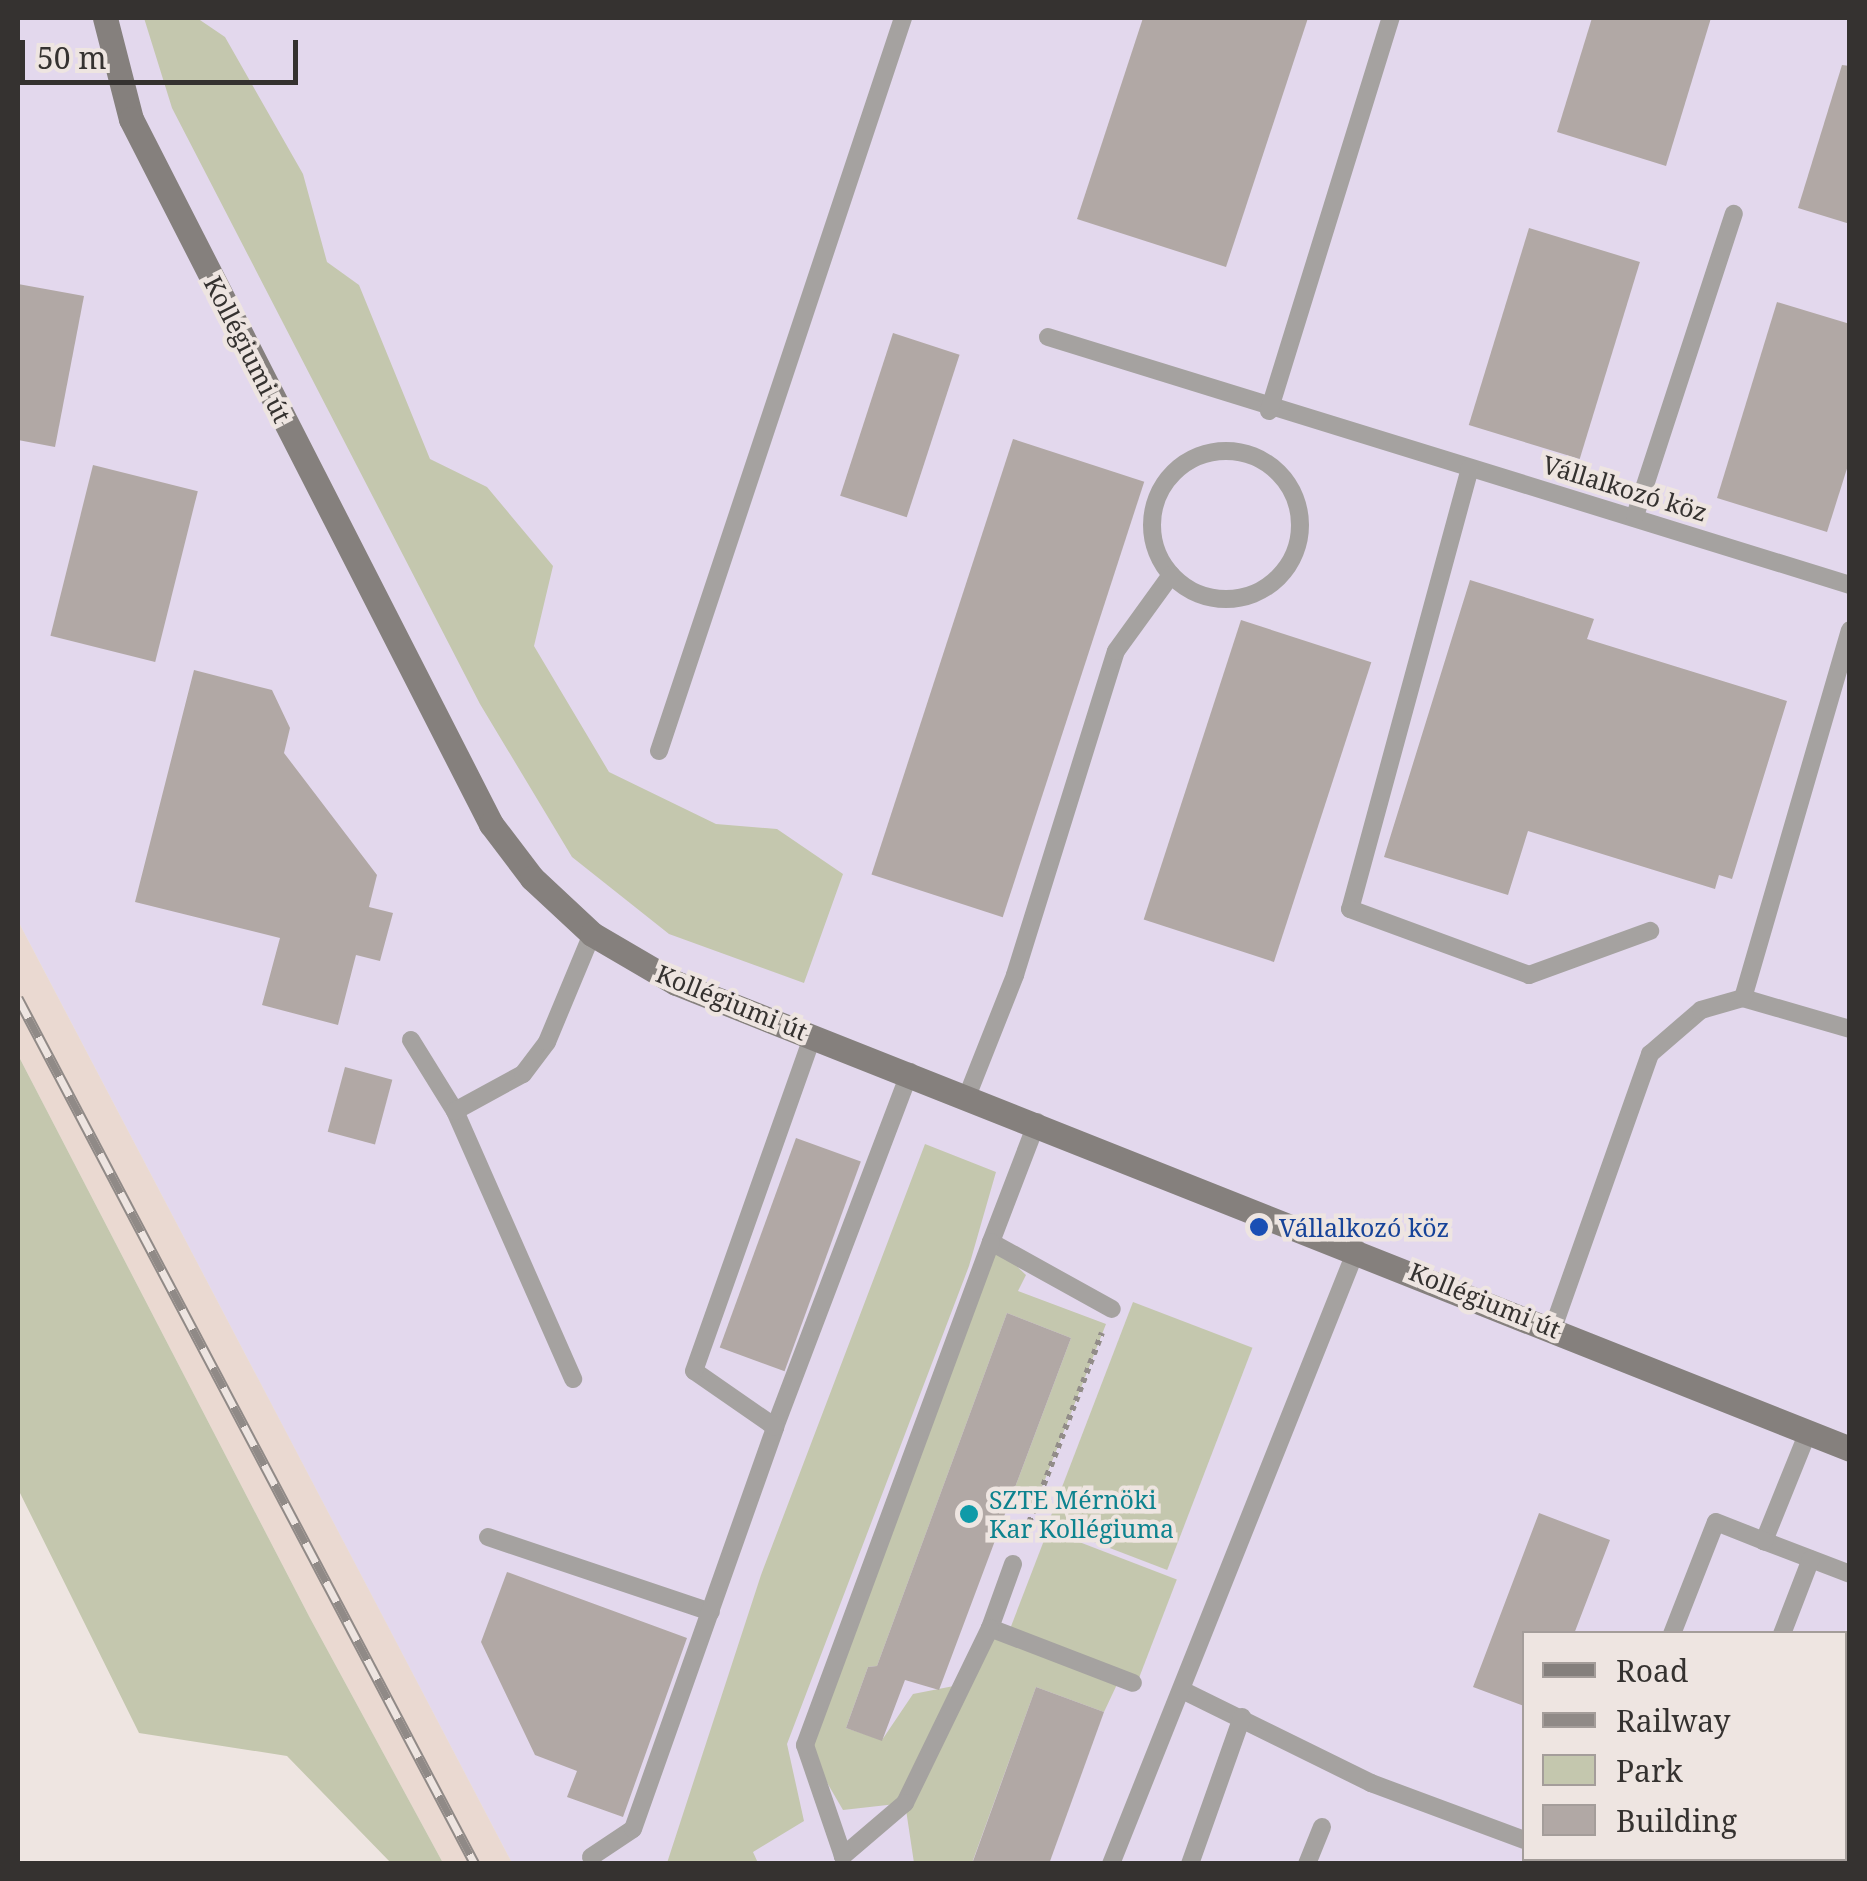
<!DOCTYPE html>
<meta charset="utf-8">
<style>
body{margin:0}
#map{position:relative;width:1867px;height:1881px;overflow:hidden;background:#eee5e1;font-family:"Noto Serif",serif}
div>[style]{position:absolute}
.industrial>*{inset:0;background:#e3d8ed}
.built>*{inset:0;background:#ead9d1}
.green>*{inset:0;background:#c4c7ae;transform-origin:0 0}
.building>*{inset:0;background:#b1a8a5;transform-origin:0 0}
.path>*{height:6px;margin-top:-3px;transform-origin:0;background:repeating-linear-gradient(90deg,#928c89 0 5px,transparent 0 10px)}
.lane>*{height:18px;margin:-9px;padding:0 9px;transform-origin:9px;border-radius:9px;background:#a5a2a0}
.lane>.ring{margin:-9px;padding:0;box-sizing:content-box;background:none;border:18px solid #a5a2a0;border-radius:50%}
.secondary>*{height:25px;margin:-12.5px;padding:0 12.5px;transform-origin:12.5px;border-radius:12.5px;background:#85807d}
.rail>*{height:11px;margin-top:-5.5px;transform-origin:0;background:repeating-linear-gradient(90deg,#eee5e1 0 22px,#908a87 0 44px);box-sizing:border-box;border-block:2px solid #908a87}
.dots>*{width:28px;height:28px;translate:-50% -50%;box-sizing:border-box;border:5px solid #eee5e1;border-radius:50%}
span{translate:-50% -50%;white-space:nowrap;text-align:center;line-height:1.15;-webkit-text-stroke:9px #eee5e1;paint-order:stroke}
.street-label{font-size:25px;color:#353230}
.transit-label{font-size:25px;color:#164399}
.left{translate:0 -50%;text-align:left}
.culture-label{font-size:25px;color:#0d838f}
.frame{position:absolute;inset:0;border:20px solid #353230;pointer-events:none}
.legend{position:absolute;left:1522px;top:1631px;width:325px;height:230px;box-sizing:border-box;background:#eee5e1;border:2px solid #a49d9a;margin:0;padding:12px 18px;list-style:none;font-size:30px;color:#353230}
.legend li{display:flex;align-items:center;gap:20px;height:50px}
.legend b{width:50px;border:2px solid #a49d9a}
.scale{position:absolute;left:20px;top:40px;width:278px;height:45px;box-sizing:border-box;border:5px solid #353230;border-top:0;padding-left:12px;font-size:30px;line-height:35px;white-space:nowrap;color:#353230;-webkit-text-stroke:8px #eee5e1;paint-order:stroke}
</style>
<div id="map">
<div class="industrial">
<div style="clip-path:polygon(evenodd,18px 18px,1849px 18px,1849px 1863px,512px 1863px,18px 921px,18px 18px,1524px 1634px,1844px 1634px,1844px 1858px,1524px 1858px,1524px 1634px)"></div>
</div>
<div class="built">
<div style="clip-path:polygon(18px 921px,380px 1611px,512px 1863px,443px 1863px,310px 1618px,18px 1055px)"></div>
</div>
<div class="green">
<div style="clip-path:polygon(144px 18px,197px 18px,225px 37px,303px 174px,327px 262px,359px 285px,430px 459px,487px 487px,553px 566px,534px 646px,609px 772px,716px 824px,777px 829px,843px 874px,804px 983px,669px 934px,572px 857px,480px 704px,172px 108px)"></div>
<div style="clip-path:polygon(18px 1055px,310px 1618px,443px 1863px,391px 1863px,287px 1756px,139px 1733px,18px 1489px)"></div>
<div style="clip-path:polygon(925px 1144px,996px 1172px,969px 1266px,787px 1744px,804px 1821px,753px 1852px,758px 1863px,667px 1863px,761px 1575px)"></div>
<div style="clip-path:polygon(991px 1242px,1026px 1275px,1018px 1291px,1106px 1324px,1035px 1505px,1011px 1498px,1071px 1338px,1007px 1313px,877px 1666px,868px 1667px,846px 1728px,882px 1740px,913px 1694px,964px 1684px,990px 1628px,1120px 1678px,1104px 1712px,1036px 1687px,972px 1863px,914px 1863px,905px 1803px,843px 1810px,805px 1745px)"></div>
<div style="left:1133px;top:1302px;width:128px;height:238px;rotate:21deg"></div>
<div style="left:1048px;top:1530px;width:138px;height:107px;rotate:21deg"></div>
</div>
<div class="building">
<div style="clip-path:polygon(1143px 18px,1308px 18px,1226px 267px,1077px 219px)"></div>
<div style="clip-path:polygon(1592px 18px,1711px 18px,1666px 166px,1557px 132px)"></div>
<div style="clip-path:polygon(1842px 65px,1850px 66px,1850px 224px,1798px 208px)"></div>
<div style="left:1529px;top:228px;width:116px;height:206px;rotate:17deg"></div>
<div style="clip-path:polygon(18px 284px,84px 296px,55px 447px,18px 440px)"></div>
<div style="clip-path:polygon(1777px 302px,1850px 324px,1850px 459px,1827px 532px,1717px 498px)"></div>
<div style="left:893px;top:333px;width:70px;height:171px;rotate:18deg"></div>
<div style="left:1013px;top:439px;width:138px;height:458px;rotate:18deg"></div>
<div style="left:93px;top:465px;width:108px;height:176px;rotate:14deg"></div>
<div style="clip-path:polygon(1470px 580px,1594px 619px,1587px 639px,1787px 701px,1732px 879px,1719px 875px,1715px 889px,1528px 831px,1508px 895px,1384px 857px)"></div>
<div style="left:1241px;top:620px;width:137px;height:315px;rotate:18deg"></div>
<div style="clip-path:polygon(194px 670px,272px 690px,290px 728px,284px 753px,377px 875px,369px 907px,393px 913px,380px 961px,356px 955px,338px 1025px,262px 1005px,280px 938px,135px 902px)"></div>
<div style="left:345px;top:1067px;width:49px;height:67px;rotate:15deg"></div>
<div style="left:796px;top:1138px;width:69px;height:223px;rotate:20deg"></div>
<div style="clip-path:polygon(1007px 1313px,1071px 1338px,939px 1690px,905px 1680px,882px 1741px,846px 1728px,868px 1667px,877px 1666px)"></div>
<div style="clip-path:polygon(1539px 1513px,1610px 1540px,1574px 1634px,1524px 1634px,1524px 1706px,1473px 1687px)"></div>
<div style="clip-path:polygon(507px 1572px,687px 1638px,623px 1817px,567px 1797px,577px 1771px,535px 1755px,481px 1642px)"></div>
<div style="clip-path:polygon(1036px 1687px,1104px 1712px,1049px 1864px,972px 1864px)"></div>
</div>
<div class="path">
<div style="left:1022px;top:1541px;width:223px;rotate:-69deg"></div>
</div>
<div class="lane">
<div style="left:1048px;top:337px;width:839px;rotate:17.18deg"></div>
<div style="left:1269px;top:411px;width:412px;rotate:-72.8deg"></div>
<div class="ring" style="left:1152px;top:451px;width:130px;height:130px"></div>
<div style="left:1470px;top:468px;width:457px;rotate:105.2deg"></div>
<div style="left:1350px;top:909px;width:191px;rotate:20.2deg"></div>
<div style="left:1529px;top:975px;width:129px;rotate:-20deg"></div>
<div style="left:1635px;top:516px;width:318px;rotate:-71.9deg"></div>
<div style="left:659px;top:751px;width:773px;rotate:-71.59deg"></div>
<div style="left:1743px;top:998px;width:111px;rotate:16.2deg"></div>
<div style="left:411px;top:1040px;width:84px;rotate:58.2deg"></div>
<div style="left:455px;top:1111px;width:293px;rotate:66.2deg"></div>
<div style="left:968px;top:1094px;width:128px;rotate:-68.4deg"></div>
<div style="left:1015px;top:975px;width:339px;rotate:-72.7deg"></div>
<div style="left:1116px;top:651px;width:94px;rotate:-54.1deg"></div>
<div style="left:455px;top:1111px;width:77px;rotate:-28.6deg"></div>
<div style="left:523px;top:1074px;width:40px;rotate:-53deg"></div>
<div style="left:547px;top:1042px;width:117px;rotate:-67.4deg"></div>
<div style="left:1037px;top:1122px;width:129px;rotate:111deg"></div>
<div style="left:991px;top:1242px;width:138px;rotate:29deg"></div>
<div style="left:1553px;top:1328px;width:291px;rotate:-70.5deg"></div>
<div style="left:1650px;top:1054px;width:67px;rotate:-40.8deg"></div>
<div style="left:1701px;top:1010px;width:44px;rotate:-15.9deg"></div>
<div style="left:1743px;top:998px;width:383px;rotate:-73.8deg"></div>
<div style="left:775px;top:1427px;width:380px;rotate:-69.2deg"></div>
<div style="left:1808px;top:1432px;width:118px;rotate:112deg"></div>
<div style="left:1764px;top:1541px;width:92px;rotate:21deg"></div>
<div style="left:488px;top:1537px;width:235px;rotate:18.6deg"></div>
<div style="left:1013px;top:1564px;width:68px;rotate:109.8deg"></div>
<div style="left:990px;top:1628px;width:153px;rotate:21deg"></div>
<div style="left:990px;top:1628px;width:195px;rotate:115.9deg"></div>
<div style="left:905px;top:1803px;width:82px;rotate:139.5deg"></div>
<div style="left:843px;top:1856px;width:117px;rotate:-108.9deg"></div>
<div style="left:805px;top:1745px;width:536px;rotate:-69.71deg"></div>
<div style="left:1672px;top:1634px;width:120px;rotate:-68.6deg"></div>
<div style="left:1716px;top:1522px;width:52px;rotate:21.6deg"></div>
<div style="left:1782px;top:1634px;width:80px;rotate:-68.9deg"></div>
<div style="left:1182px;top:1690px;width:211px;rotate:26.2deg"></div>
<div style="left:1371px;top:1783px;width:163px;rotate:20.4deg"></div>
<div style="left:591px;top:1857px;width:50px;rotate:-33.7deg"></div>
<div style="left:633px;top:1829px;width:426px;rotate:-70.5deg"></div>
<div style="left:775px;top:1427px;width:98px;rotate:-145.3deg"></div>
<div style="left:694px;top:1371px;width:356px;rotate:-70.5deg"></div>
<div style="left:1573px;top:1858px;width:14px;rotate:25deg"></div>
<div style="left:1750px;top:1858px;width:14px;rotate:25deg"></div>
<div style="left:1111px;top:1864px;width:663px;rotate:-68.23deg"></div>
<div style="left:1190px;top:1864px;width:156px;rotate:-70.5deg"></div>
<div style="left:1307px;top:1864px;width:40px;rotate:-68deg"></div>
</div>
<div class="secondary">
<div style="left:105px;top:18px;width:104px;rotate:75.6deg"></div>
<div style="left:131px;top:119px;width:792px;rotate:62.95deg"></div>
<div style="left:491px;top:824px;width:68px;rotate:52.8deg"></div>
<div style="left:532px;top:878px;width:82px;rotate:43deg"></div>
<div style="left:592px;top:934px;width:97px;rotate:30.3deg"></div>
<div style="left:676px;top:983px;width:1263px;rotate:21.65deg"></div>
</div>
<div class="rail">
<div style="left:18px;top:998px;width:979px;rotate:62.18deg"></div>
</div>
<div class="dots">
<div style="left:1259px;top:1227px;background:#1a4fb4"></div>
<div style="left:969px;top:1514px;background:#0f9aa8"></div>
</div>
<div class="street-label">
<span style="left:248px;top:349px;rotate:63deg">Kollégiumi út</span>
<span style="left:1625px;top:488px;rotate:17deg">Vállalkozó köz</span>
<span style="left:732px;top:1002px;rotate:22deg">Kollégiumi út</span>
<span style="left:1485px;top:1300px;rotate:22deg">Kollégiumi út</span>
</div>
<div class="transit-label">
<span class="left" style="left:1279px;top:1227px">Vállalkozó köz</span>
</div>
<div class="culture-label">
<span class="left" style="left:989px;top:1514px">SZTE Mérnöki<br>Kar Kollégiuma</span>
</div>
<div class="frame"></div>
<ul class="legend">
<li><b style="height:12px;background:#85807d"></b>Road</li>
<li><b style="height:12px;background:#908a87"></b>Railway</li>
<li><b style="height:28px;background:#c4c7ae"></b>Park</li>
<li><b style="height:28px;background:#b1a8a5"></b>Building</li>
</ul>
<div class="scale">50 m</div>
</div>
